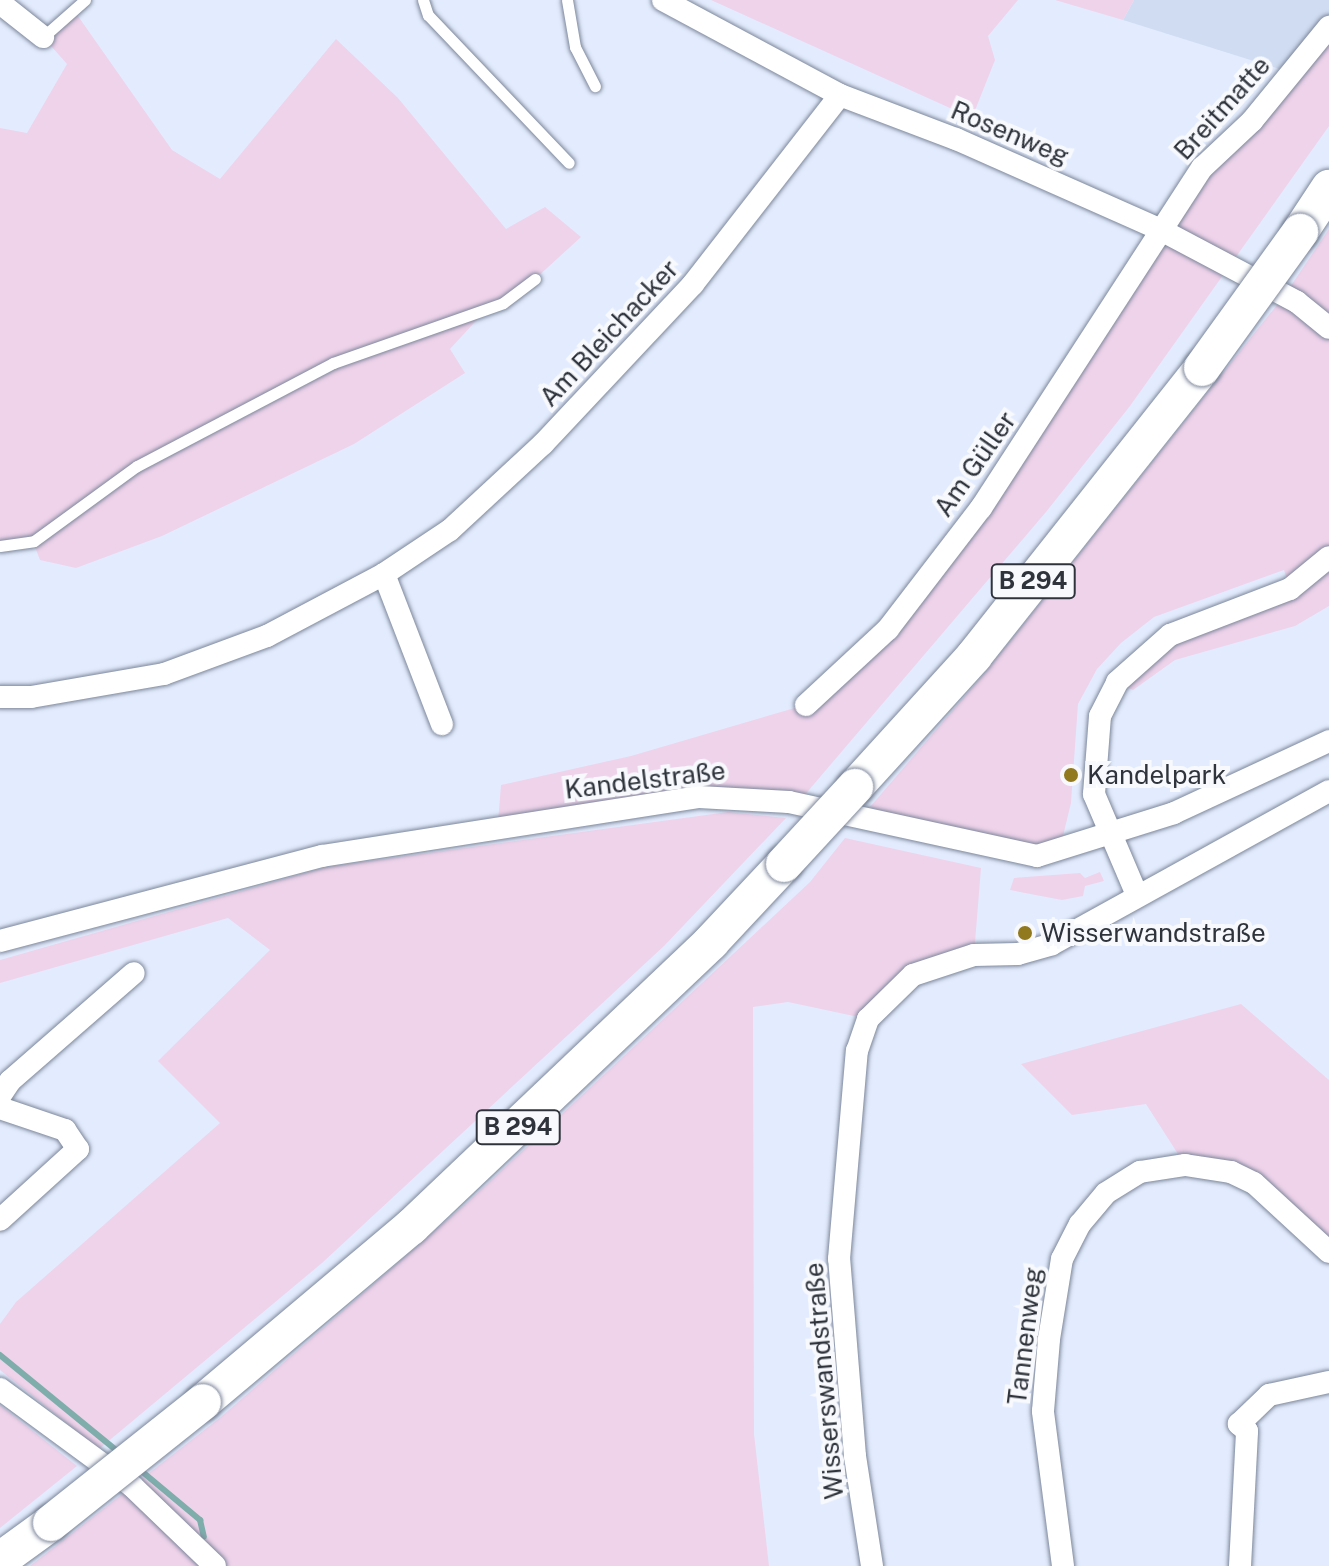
<!DOCTYPE html>
<meta charset="utf-8">
<style>
body{margin:0}
#map{position:relative;width:1329px;height:1566px;overflow:hidden;background:#e3ecfe;font-family:"Public Sans",sans-serif}
div>[style]{position:absolute}
.built>*{inset:0;background:#d0dcf2}
.green>*{inset:0;background:#efd3eb}
.stream>*{height:6px;margin:-3px;padding:0 3px;transform-origin:3px;border-radius:3px;background:#7eadac}
.roads{filter:drop-shadow(0 0 2px #7c869a) drop-shadow(0 0 2px #7c869a)}
.service>*{height:11px;margin:-5.5px;padding:0 5.5px;transform-origin:5.5px;border-radius:5.5px;background:#fff}
.minor>*{height:22px;margin:-11px;padding:0 11px;transform-origin:11px;border-radius:11px;background:#fff}
.trunk>*{height:36px;margin:-18px;padding:0 18px;transform-origin:18px;border-radius:18px;background:#fff}
.bridges{filter:drop-shadow(0 0 2px #7c869a) drop-shadow(0 0 2px #7c869a)}
.trunk-bridge>*{height:36px;margin:-18px;padding:0 18px;transform-origin:18px;border-radius:18px;background:#fff}
.dots>*{width:22px;height:22px;translate:-50% -50%;box-sizing:border-box;border:4px solid #f7f9fd;border-radius:50%}
span{translate:-50% -50%;white-space:nowrap;text-align:center;line-height:1.15;-webkit-text-stroke:8px #f7f9fd;paint-order:stroke}
.shield-label span{padding:2px 6px;background:#f7f9fd;border:2px solid;border-radius:6px;-webkit-text-stroke-width:0}
.shield-label{font-size:24px;color:#2f343c;font-weight:700}
.street-label{font-size:26px;color:#2f343c}
.poi-label{font-size:26px;color:#2f343c}
.left{translate:0 -50%;text-align:left}
</style>
<div id="map">
<div class="built">
<div style="clip-path:polygon(1134px 0,1329px 0,1329px 27px,1292px 73px,1123px 20px)"></div>
</div>
<div class="green">
<div style="clip-path:polygon(711px 0,1018px 0,988px 36px,995px 60px,972px 118px)"></div>
<div style="clip-path:polygon(1055px 0,1134px 0,1123px 20px)"></div>
<div style="clip-path:polygon(73px 9px,172px 150px,220px 179px,336px 39px,398px 98px,506px 229px,545px 207px,581px 237px,535px 279px,486px 310px,450px 349px,465px 373px,354px 444px,162px 536px,76px 568px,40px 560px,33px 542px,0 546px,0 128px,27px 133px,67px 64px,43px 37px)"></div>
<div style="clip-path:polygon(1329px 27px,1329px 126px,1130px 406px,1046px 512px,803px 797px,498px 822px,501px 785px,631px 756px,805px 705px,888px 629px,1202px 168px)"></div>
<div style="clip-path:polygon(1329px 229px,1329px 606px,1295px 626px,1175px 660px,1133px 690px,1126px 687px,1146px 664px,1189px 636px,1290px 589px,1284px 570px,1154px 617px,1121px 643px,1097px 669px,1078px 704px,1071px 803px,1062px 840px,1033px 845px,935px 829px,870px 807px,983px 675px,1284px 296px)"></div>
<div style="clip-path:polygon(728px 812px,786px 818px,664px 946px,322px 1263px,99px 1449px,0 1370px,0 1324px,16px 1302px,220px 1123px,158px 1061px,270px 950px,228px 918px,0 983px,0 960px,326px 867px)"></div>
<div style="clip-path:polygon(845px 838px,981px 868px,974px 955px,942px 963px,868px 1019px,788px 1002px,753px 1007px,754px 1434px,769px 1566px,30px 1566px,221px 1417px,470px 1200px,810px 882px)"></div>
<div style="clip-path:polygon(1100px 872px,1104px 881px,1085px 886px,1083px 896px,1062px 900px,1010px 890px,1014px 878px,1080px 873px,1085px 878px)"></div>
<div style="clip-path:polygon(1241px 1004px,1329px 1080px,1329px 1252px,1254px 1183px,1185px 1165px,1146px 1104px,1072px 1115px,1021px 1064px)"></div>
<div style="clip-path:polygon(0 1405px,77px 1466px,0 1528px)"></div>
</div>
<div class="stream">
<div style="left:0;top:1355px;width:156px;rotate:39.3deg"></div>
<div style="left:139px;top:1469px;width:80px;rotate:39.9deg"></div>
<div style="left:200px;top:1520px;width:17px;rotate:77deg"></div>
</div>
<div class="roads">
<div class="service">
<div style="left:423px;top:0;width:16px;rotate:72deg"></div>
<div style="left:428px;top:15px;width:204px;rotate:46.4deg"></div>
<div style="left:567px;top:0;width:48px;rotate:80.3deg"></div>
<div style="left:575px;top:47px;width:44px;rotate:62.9deg"></div>
<div style="left:43px;top:37px;width:56px;rotate:-41.4deg"></div>
<div style="left:0;top:546px;width:34px;rotate:-8deg"></div>
<div style="left:34px;top:541px;width:127px;rotate:-36.1deg"></div>
<div style="left:137px;top:466px;width:221px;rotate:-27.7deg"></div>
<div style="left:333px;top:363px;width:180px;rotate:-19.4deg"></div>
<div style="left:503px;top:303px;width:40px;rotate:-37deg"></div>
</div>
<div class="minor">
<div style="left:663px;top:0;width:201px;rotate:28.2deg"></div>
<div style="left:840px;top:95px;width:124px;rotate:20.8deg"></div>
<div style="left:956px;top:139px;width:224px;rotate:23.9deg"></div>
<div style="left:1161px;top:230px;width:154px;rotate:27.9deg"></div>
<div style="left:1297px;top:302px;width:41px;rotate:39.1deg"></div>
<div style="left:0;top:3px;width:55px;rotate:38.3deg"></div>
<div style="left:384px;top:574px;width:161px;rotate:68.9deg"></div>
<div style="left:0;top:697px;width:31px"></div>
<div style="left:31px;top:697px;width:135px;rotate:-9.8deg"></div>
<div style="left:164px;top:674px;width:110px;rotate:-20.3deg"></div>
<div style="left:267px;top:636px;width:132px;rotate:-27.9deg"></div>
<div style="left:384px;top:574px;width:79px;rotate:-33.7deg"></div>
<div style="left:450px;top:530px;width:127px;rotate:-42.8deg"></div>
<div style="left:543px;top:444px;width:219px;rotate:-46.8deg"></div>
<div style="left:693px;top:284px;width:239px;rotate:-52.1deg"></div>
<div style="left:806px;top:705px;width:112px;rotate:-42.8deg"></div>
<div style="left:888px;top:629px;width:153px;rotate:-52.5deg"></div>
<div style="left:981px;top:508px;width:406px;rotate:-57deg"></div>
<div style="left:1202px;top:168px;width:69px;rotate:-43.2deg"></div>
<div style="left:1252px;top:121px;width:122px;rotate:-50.7deg"></div>
<div style="left:1137px;top:895px;width:110px;rotate:-113.1deg"></div>
<div style="left:1094px;top:794px;width:78px;rotate:-85.6deg"></div>
<div style="left:1100px;top:716px;width:38px;rotate:-63deg"></div>
<div style="left:1117px;top:682px;width:71px;rotate:-41.6deg"></div>
<div style="left:1170px;top:635px;width:129px;rotate:-21deg"></div>
<div style="left:1290px;top:589px;width:50px;rotate:-39.4deg"></div>
<div style="left:0;top:941px;width:333px;rotate:-14.8deg"></div>
<div style="left:322px;top:856px;width:382px;rotate:-8.9deg"></div>
<div style="left:699px;top:797px;width:90px;rotate:3.2deg"></div>
<div style="left:789px;top:802px;width:254px;rotate:12.3deg"></div>
<div style="left:1037px;top:856px;width:144px;rotate:-17.4deg"></div>
<div style="left:1174px;top:813px;width:171px;rotate:-24.9deg"></div>
<div style="left:0;top:1096px;width:18px;rotate:-56deg"></div>
<div style="left:10px;top:1081px;width:164px;rotate:-41.1deg"></div>
<div style="left:0;top:1108px;width:69px;rotate:18.7deg"></div>
<div style="left:65px;top:1130px;width:23px;rotate:56deg"></div>
<div style="left:78px;top:1149px;width:105px;rotate:137.7deg"></div>
<div style="left:0;top:1389px;width:164px;rotate:36.3deg"></div>
<div style="left:132px;top:1486px;width:115px;rotate:43.9deg"></div>
<div style="left:872px;top:1566px;width:111px;rotate:-98.8deg"></div>
<div style="left:855px;top:1456px;width:198px;rotate:-94.6deg"></div>
<div style="left:839px;top:1259px;width:209px;rotate:-85.1deg"></div>
<div style="left:857px;top:1051px;width:34px;rotate:-71deg"></div>
<div style="left:868px;top:1019px;width:63px;rotate:-44.4deg"></div>
<div style="left:913px;top:975px;width:64px;rotate:-18.2deg"></div>
<div style="left:974px;top:955px;width:44px;rotate:-1.3deg"></div>
<div style="left:1018px;top:954px;width:35px;rotate:-16deg"></div>
<div style="left:1052px;top:944px;width:316px;rotate:-28.9deg"></div>
<div style="left:1063px;top:1566px;width:156px;rotate:-97.4deg"></div>
<div style="left:1043px;top:1411px;width:72px;rotate:-85.2deg"></div>
<div style="left:1049px;top:1339px;width:81px;rotate:-80.8deg"></div>
<div style="left:1062px;top:1259px;width:39px;rotate:-63deg"></div>
<div style="left:1080px;top:1224px;width:40px;rotate:-50deg"></div>
<div style="left:1106px;top:1193px;width:40px;rotate:-32deg"></div>
<div style="left:1140px;top:1172px;width:46px;rotate:-8.8deg"></div>
<div style="left:1185px;top:1165px;width:47px;rotate:8.7deg"></div>
<div style="left:1231px;top:1172px;width:25px;rotate:26deg"></div>
<div style="left:1254px;top:1183px;width:102px;rotate:42.6deg"></div>
<div style="left:1240px;top:1566px;width:135px;rotate:-87deg"></div>
<div style="left:1247px;top:1431px;width:11px;rotate:-139deg"></div>
<div style="left:1239px;top:1424px;width:42px;rotate:-44deg"></div>
<div style="left:1269px;top:1395px;width:61px;rotate:-12.2deg"></div>
</div>
<div class="trunk">
<div style="left:1300px;top:232px;width:53px;rotate:-56.6deg"></div>
<div style="left:855px;top:787px;width:177px;rotate:-47.7deg"></div>
<div style="left:974px;top:656px;width:367px;rotate:-51.6deg"></div>
<div style="left:203px;top:1402px;width:272px;rotate:-40.1deg"></div>
<div style="left:411px;top:1227px;width:414px;rotate:-43.5deg"></div>
<div style="left:711px;top:942px;width:107px;rotate:-46.9deg"></div>
<div style="left:0;top:1560px;width:63px;rotate:-36deg"></div>
</div>
</div>
<div class="bridges">
<div class="trunk-bridge">
<div style="left:1202px;top:368px;width:168px;rotate:-54.2deg"></div>
<div style="left:784px;top:864px;width:105px;rotate:-47.3deg"></div>
<div style="left:51px;top:1523px;width:194px;rotate:-38.5deg"></div>
</div>
</div>
<div class="dots">
<div style="left:1071px;top:775px;background:#91791f"></div>
<div style="left:1025px;top:933px;background:#91791f"></div>
</div>
<div class="shield-label">
<span style="left:1033px;top:581px">B 294</span>
<span style="left:518px;top:1127px">B 294</span>
</div>
<div class="street-label">
<span style="left:1222px;top:108px;rotate:-48deg">Breitmatte</span>
<span style="left:1010px;top:133px;rotate:23deg">Rosenweg</span>
<span style="left:609px;top:333px;rotate:-47deg">Am Bleichacker</span>
<span style="left:975px;top:464px;rotate:-55deg">Am Güller</span>
<span style="left:645px;top:780px;rotate:-7deg">Kandelstraße</span>
<span style="left:1025px;top:1336px;rotate:-83deg">Tannenweg</span>
<span style="left:824px;top:1381px;rotate:-95deg">Wisserswandstraße</span>
</div>
<div class="poi-label">
<span class="left" style="left:1087px;top:775px">Kandelpark</span>
<span class="left" style="left:1041px;top:933px">Wisserwandstraße</span>
</div>
</div>
